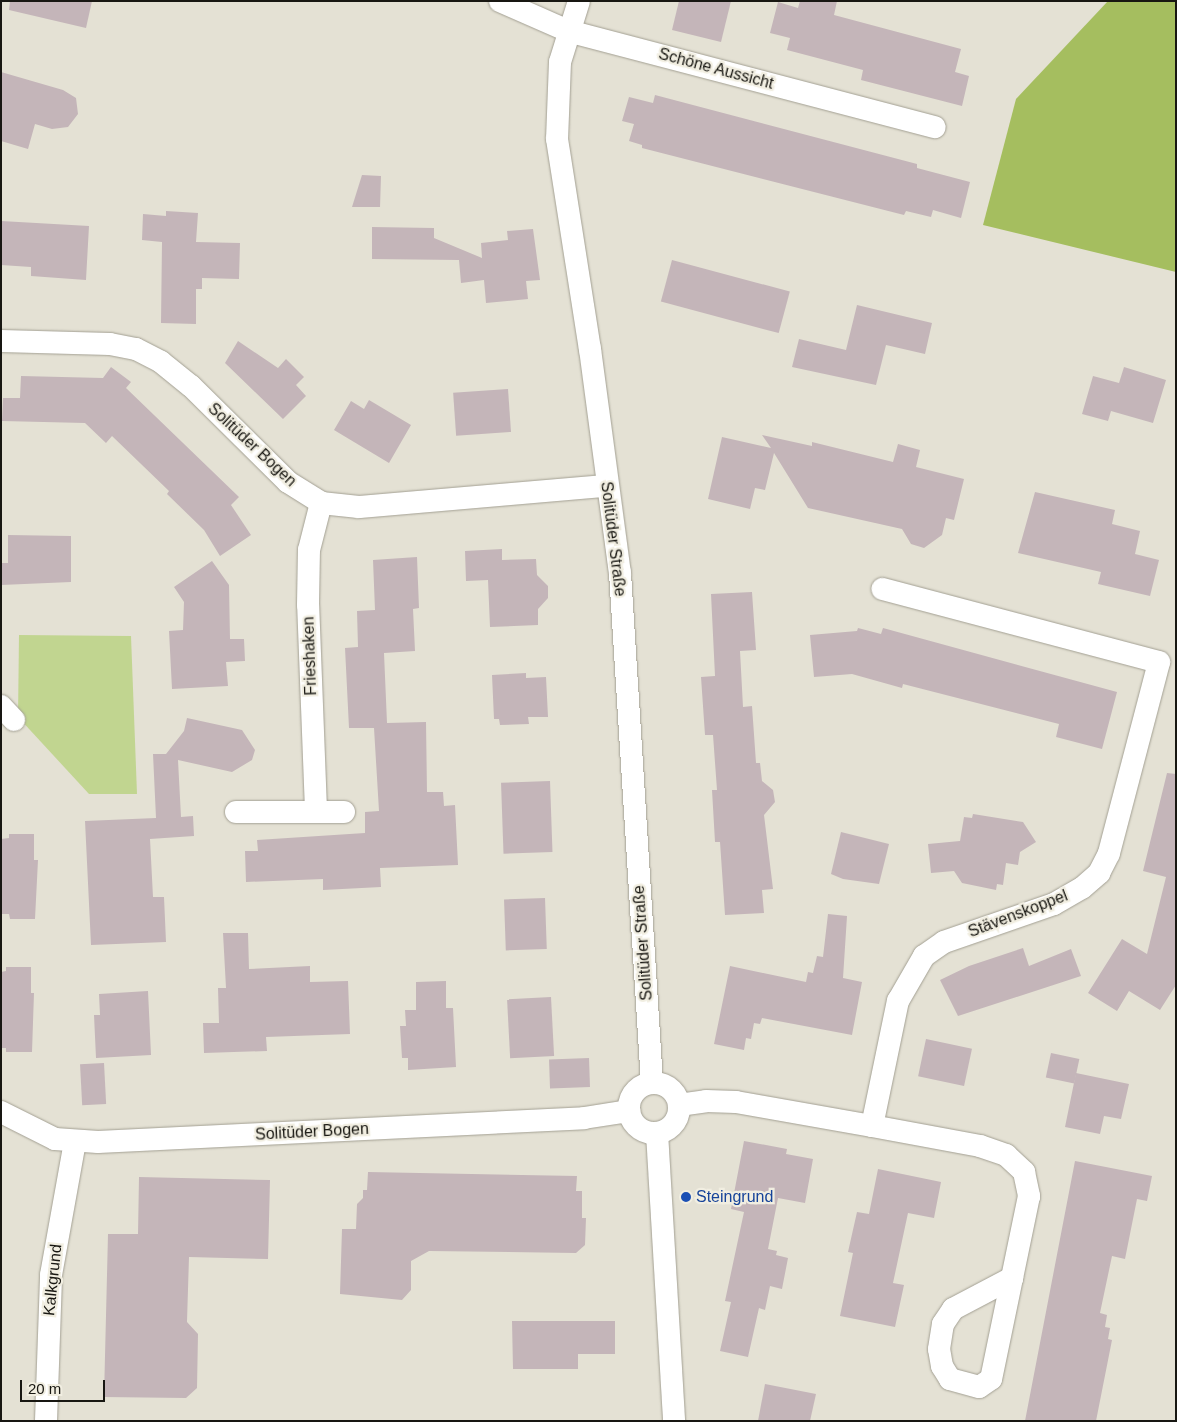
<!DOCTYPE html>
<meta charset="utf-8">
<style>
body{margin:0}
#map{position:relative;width:1177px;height:1422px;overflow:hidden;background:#e4e1d4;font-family:Arial,sans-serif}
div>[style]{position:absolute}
.green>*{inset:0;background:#c1d590}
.forest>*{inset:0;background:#a5be5f}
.building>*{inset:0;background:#c4b5b9;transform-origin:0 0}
.roads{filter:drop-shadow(0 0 1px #a3a093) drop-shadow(0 0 1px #a3a093)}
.street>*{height:22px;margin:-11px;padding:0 11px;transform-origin:11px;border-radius:11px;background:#fff}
.street>.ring{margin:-11px;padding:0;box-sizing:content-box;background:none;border:22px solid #fff;border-radius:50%}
.dots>*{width:14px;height:14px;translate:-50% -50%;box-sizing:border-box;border:2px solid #f1eee1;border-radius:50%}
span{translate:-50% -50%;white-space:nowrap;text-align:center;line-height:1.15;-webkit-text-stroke:4.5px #f1eee1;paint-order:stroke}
.street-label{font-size:16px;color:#181712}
.transit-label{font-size:16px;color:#164399}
.left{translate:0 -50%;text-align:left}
.frame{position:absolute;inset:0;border:2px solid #181712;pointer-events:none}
.scale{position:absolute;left:20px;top:1380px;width:85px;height:22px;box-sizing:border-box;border:2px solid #181712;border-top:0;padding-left:6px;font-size:15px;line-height:18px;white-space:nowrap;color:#181712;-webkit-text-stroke:4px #f1eee1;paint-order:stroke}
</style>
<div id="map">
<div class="green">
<div style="clip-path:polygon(19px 635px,131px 636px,137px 794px,89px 794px,18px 717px)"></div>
</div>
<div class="forest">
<div style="clip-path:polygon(1108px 1px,1176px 1px,1176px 272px,983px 225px,1016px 99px)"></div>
</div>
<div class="building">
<div style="clip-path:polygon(10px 1px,92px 1px,86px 28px,9px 10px)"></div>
<div style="clip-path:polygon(679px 1px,731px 1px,721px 42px,672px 30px)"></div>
<div style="clip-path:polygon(800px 1px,837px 1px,834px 15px,961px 49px,955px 72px,969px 76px,962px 106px,861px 80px,863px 70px,787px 50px,790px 38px,770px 33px,778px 2px,798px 8px)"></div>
<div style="clip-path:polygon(1px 72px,63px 90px,76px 98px,78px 114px,68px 127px,52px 129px,35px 124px,28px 149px,1px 141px)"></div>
<div style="clip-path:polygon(655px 95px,917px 164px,917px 168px,970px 182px,961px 218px,933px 210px,931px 217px,906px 211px,904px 215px,642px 148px,642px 145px,629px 141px,634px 124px,622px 121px,629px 97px,653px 103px)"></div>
<div style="clip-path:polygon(362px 175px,381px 176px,380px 207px,352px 207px)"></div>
<div style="clip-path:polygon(166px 211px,198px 213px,196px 242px,240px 243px,239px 279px,202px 278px,202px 289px,196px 289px,196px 324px,161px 323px,162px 242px,142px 240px,143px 214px,166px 216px)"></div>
<div style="clip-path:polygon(1px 221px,89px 226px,86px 280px,31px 276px,31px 267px,1px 265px)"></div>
<div style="clip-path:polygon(372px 227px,434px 228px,434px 238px,482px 258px,481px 243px,508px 240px,507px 231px,533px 229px,540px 280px,526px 281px,528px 299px,486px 303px,484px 280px,461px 283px,459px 260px,372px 259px)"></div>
<div style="left:672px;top:260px;width:122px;height:43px;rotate:15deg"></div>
<div style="clip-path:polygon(857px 305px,932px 323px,925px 354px,886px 345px,876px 385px,792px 367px,799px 339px,846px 350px)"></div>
<div style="clip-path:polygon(238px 341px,278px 368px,286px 359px,304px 377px,296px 385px,306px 396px,283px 419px,225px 363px)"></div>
<div style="clip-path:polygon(111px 367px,131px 382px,126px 388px,239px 497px,231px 505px,251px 535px,220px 556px,204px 530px,167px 494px,169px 491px,112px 436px,106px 443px,85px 423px,2px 421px,3px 398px,20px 398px,21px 376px,103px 378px)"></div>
<div style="clip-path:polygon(1124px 367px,1166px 380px,1153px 423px,1111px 411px,1108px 421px,1082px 414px,1093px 376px,1119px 383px)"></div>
<div style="left:508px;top:389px;width:43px;height:55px;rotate:86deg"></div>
<div style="clip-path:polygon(369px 400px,411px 425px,389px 463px,334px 430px,351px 401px,364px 409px)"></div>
<div style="clip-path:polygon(762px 435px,812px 446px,812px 442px,893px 462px,898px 444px,920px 450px,916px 467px,964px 479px,954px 520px,946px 518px,942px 535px,924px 548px,911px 544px,902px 529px,808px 508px,774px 453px,765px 490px,755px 488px,750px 509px,708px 499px,722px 437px,771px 448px)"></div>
<div style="clip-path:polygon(1035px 492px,1115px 510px,1112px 524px,1140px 531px,1135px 554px,1159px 560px,1150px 596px,1098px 584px,1101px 572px,1018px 553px)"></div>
<div style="clip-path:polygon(8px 535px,71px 536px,71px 582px,1px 585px,1px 563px,8px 563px)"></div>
<div style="clip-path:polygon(502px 549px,502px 560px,536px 559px,537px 575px,548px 586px,548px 598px,538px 609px,538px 625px,490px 627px,488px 580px,466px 581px,465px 551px)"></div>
<div style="clip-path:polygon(417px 557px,419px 608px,413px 609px,415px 651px,384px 653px,387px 723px,426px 722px,427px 792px,443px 792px,444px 806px,455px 805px,458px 865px,380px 868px,381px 887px,323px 890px,323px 879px,246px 882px,245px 851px,258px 851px,257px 840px,365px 833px,365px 812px,379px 811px,374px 728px,349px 728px,345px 648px,358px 647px,357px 611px,375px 610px,373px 560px)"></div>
<div style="clip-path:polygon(212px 561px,229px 585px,230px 639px,244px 639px,245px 661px,226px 662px,228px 686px,172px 689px,169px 631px,183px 630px,184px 602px,174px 587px)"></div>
<div style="clip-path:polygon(752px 592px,756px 650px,740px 651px,743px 707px,752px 706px,756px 763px,760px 763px,762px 781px,773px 790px,775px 802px,764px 815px,773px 889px,762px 890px,764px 913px,725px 915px,720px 842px,715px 842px,712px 790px,717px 790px,713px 735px,705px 735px,701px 677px,715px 676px,711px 594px)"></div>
<div style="clip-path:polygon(858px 628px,881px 634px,883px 628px,1117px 692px,1102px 749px,1056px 737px,1059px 724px,903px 684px,902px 688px,852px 674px,814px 677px,810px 635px,857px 631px)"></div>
<div style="clip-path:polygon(526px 673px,526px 678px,546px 677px,548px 717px,528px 717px,529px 724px,500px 725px,499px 719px,494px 719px,492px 675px)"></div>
<div style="clip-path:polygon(187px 718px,242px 730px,255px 750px,252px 760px,232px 772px,178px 760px,181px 817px,193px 816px,194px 836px,150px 839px,153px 897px,164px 897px,166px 942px,91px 945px,85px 821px,156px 818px,153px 754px,166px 754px,184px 731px)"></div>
<div style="clip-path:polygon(1167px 773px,1176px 774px,1176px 985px,1160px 1010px,1129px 991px,1117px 1011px,1088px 993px,1122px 939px,1147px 954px,1166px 877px,1143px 871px)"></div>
<div style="left:550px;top:781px;width:71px;height:49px;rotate:88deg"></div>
<div style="clip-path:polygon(973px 814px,1023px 822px,1036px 842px,1020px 852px,1018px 865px,1006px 863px,1003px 885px,997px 884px,996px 890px,962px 883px,954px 871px,931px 873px,928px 844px,960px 841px,964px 817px,972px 818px)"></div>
<div style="clip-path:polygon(841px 832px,889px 844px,879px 884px,843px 879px,831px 874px)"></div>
<div style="clip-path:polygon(9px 834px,34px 834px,34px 860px,38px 860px,35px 919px,10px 919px,9px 914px,1px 914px,1px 839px,9px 838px)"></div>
<div style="left:545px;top:898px;width:51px;height:41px;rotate:88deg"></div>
<div style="clip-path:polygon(828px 914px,847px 916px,843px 978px,862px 982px,852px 1035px,762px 1018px,760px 1024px,754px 1023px,751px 1039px,746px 1038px,744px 1050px,714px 1044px,730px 966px,806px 982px,808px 972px,813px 973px,817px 956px,823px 957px)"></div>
<div style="clip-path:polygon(223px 933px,248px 933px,249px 969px,310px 966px,310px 982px,348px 981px,350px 1034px,266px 1037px,267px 1051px,204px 1053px,203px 1023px,219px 1023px,218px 988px,226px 988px)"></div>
<div style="clip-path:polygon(1023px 948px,1029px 966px,1071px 949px,1081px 976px,958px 1016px,940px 980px,969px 966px)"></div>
<div style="clip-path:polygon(6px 967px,31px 967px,31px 993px,34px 993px,32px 1052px,6px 1052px,6px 1048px,1px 1048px,1px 972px,6px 971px)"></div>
<div style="clip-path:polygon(446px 981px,446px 1008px,453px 1008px,456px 1067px,408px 1070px,408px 1058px,402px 1058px,400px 1026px,406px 1026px,405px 1010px,416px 1010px,416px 982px)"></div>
<div style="clip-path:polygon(148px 991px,151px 1055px,96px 1058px,94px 1015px,100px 1015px,99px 994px)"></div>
<div style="left:551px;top:997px;width:59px;height:44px;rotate:87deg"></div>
<div style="left:926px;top:1039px;width:47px;height:38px;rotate:12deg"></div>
<div style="left:1051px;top:1053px;width:29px;height:25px;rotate:12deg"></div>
<div style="left:589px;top:1058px;width:29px;height:40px;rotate:88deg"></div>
<div style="left:104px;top:1063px;width:41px;height:24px;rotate:87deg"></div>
<div style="clip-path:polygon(1076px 1073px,1129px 1084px,1121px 1119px,1104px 1116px,1100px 1134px,1065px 1127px)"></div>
<div style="clip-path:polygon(744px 1141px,787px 1149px,786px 1154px,813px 1159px,805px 1203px,778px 1198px,768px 1249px,777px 1251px,776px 1255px,788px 1258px,782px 1289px,770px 1286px,765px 1310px,759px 1308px,748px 1357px,720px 1351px,731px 1302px,725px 1301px,744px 1212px,731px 1209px)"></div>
<div style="clip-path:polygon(1075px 1161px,1152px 1176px,1147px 1201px,1137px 1199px,1125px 1259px,1112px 1256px,1100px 1313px,1107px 1315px,1105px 1327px,1110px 1328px,1108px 1339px,1112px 1340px,1096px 1421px,1025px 1421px)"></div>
<div style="clip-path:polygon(878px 1169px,941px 1182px,934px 1218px,908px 1213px,893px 1283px,904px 1285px,895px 1327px,840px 1316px,853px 1253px,848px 1252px,857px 1212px,869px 1214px)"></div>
<div style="clip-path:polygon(368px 1172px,577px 1176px,576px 1191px,582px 1191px,582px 1218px,586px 1218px,585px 1245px,576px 1253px,429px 1251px,411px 1261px,411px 1290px,402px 1300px,340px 1294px,342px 1229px,356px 1229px,357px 1204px,363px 1198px,363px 1190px,367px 1190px)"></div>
<div style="clip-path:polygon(139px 1177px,270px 1180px,268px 1259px,189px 1257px,187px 1322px,198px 1334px,197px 1388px,186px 1398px,104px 1397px,108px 1234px,138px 1234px)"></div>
<div style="clip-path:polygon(512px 1321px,615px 1321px,615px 1354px,578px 1354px,578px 1369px,513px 1369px)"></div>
<div style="clip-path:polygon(765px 1384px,816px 1394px,810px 1421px,758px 1421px)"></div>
</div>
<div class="roads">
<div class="street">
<div style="left:500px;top:1px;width:74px;rotate:23.8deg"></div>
<div style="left:568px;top:31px;width:379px;rotate:14.7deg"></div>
<div style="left:579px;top:1px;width:64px;rotate:107.3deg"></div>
<div style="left:560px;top:62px;width:77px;rotate:92.2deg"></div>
<div style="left:557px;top:139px;width:213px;rotate:81.1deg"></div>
<div style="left:590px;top:349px;width:226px;rotate:82.4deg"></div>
<div style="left:620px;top:573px;width:511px;rotate:86.41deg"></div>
<div style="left:1px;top:341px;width:109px;rotate:1.6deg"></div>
<div style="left:110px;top:344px;width:26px;rotate:11deg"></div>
<div style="left:136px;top:349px;width:28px;rotate:27deg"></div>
<div style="left:161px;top:362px;width:38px;rotate:39deg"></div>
<div style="left:191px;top:386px;width:136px;rotate:44.7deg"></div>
<div style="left:288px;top:482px;width:39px;rotate:32deg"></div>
<div style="left:321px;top:503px;width:38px;rotate:6deg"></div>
<div style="left:359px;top:507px;width:248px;rotate:-4.9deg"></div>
<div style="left:1px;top:706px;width:19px;rotate:47deg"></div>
<div style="left:316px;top:810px;width:205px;rotate:-92.2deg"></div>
<div style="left:308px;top:605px;width:55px;rotate:-89deg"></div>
<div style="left:309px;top:550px;width:49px;rotate:-75.7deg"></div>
<div style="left:236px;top:812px;width:108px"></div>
<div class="ring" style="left:629px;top:1083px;width:28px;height:28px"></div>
<div style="left:679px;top:1105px;width:27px;rotate:-8deg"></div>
<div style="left:706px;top:1101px;width:30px;rotate:2deg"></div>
<div style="left:736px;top:1102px;width:138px;rotate:10deg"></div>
<div style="left:872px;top:1126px;width:128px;rotate:-78.3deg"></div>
<div style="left:898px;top:1001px;width:52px;rotate:-60deg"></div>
<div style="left:924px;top:956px;width:24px;rotate:-35deg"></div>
<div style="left:944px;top:942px;width:116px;rotate:-19.1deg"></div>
<div style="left:1054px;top:904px;width:32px;rotate:-30deg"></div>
<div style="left:1082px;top:888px;width:23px;rotate:-41deg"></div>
<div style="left:1099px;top:873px;width:22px;rotate:-63deg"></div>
<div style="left:1109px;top:853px;width:197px;rotate:-75.3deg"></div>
<div style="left:1159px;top:662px;width:286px;rotate:-165.2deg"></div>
<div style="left:1px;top:1112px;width:60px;rotate:26.6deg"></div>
<div style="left:55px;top:1139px;width:43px;rotate:4deg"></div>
<div style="left:98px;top:1142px;width:487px;rotate:-2.8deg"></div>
<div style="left:584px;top:1118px;width:46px;rotate:-8.8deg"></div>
<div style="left:872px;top:1126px;width:110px;rotate:10.5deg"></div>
<div style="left:980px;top:1146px;width:28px;rotate:19deg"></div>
<div style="left:1006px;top:1155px;width:25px;rotate:43deg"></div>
<div style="left:1024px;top:1172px;width:25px;rotate:78deg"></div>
<div style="left:1029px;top:1196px;width:84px;rotate:101.7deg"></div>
<div style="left:1012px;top:1278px;width:103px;rotate:101.7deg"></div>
<div style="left:991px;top:1379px;width:14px;rotate:146deg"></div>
<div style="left:979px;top:1387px;width:30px;rotate:-165deg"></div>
<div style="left:950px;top:1379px;width:15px;rotate:-122deg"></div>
<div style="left:942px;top:1366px;width:17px;rotate:-100deg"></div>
<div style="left:939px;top:1349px;width:25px;rotate:-81deg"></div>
<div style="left:943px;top:1324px;width:18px;rotate:-56deg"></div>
<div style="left:953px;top:1309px;width:67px;rotate:-27.7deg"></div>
<div style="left:657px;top:1133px;width:289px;rotate:86.6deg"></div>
<div style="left:46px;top:1421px;width:146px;rotate:-88deg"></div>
<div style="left:51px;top:1275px;width:136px;rotate:-79.8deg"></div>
</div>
</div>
<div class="dots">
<div style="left:686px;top:1197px;background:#1a4fb4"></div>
</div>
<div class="street-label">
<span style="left:716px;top:69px;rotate:15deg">Schöne Aussicht</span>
<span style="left:252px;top:445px;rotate:43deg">Solitüder Bogen</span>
<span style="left:613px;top:539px;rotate:83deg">Solitüder Straße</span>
<span style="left:310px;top:656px;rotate:-92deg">Frieshaken</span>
<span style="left:1018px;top:914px;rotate:-21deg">Stävenskoppel</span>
<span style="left:643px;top:943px;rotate:-94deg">Solitüder Straße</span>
<span style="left:312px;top:1132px;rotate:-3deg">Solitüder Bogen</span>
<span style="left:53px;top:1280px;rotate:-84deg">Kalkgrund</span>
</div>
<div class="transit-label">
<span class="left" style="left:696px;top:1197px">Steingrund</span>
</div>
<div class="frame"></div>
<div class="scale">20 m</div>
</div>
